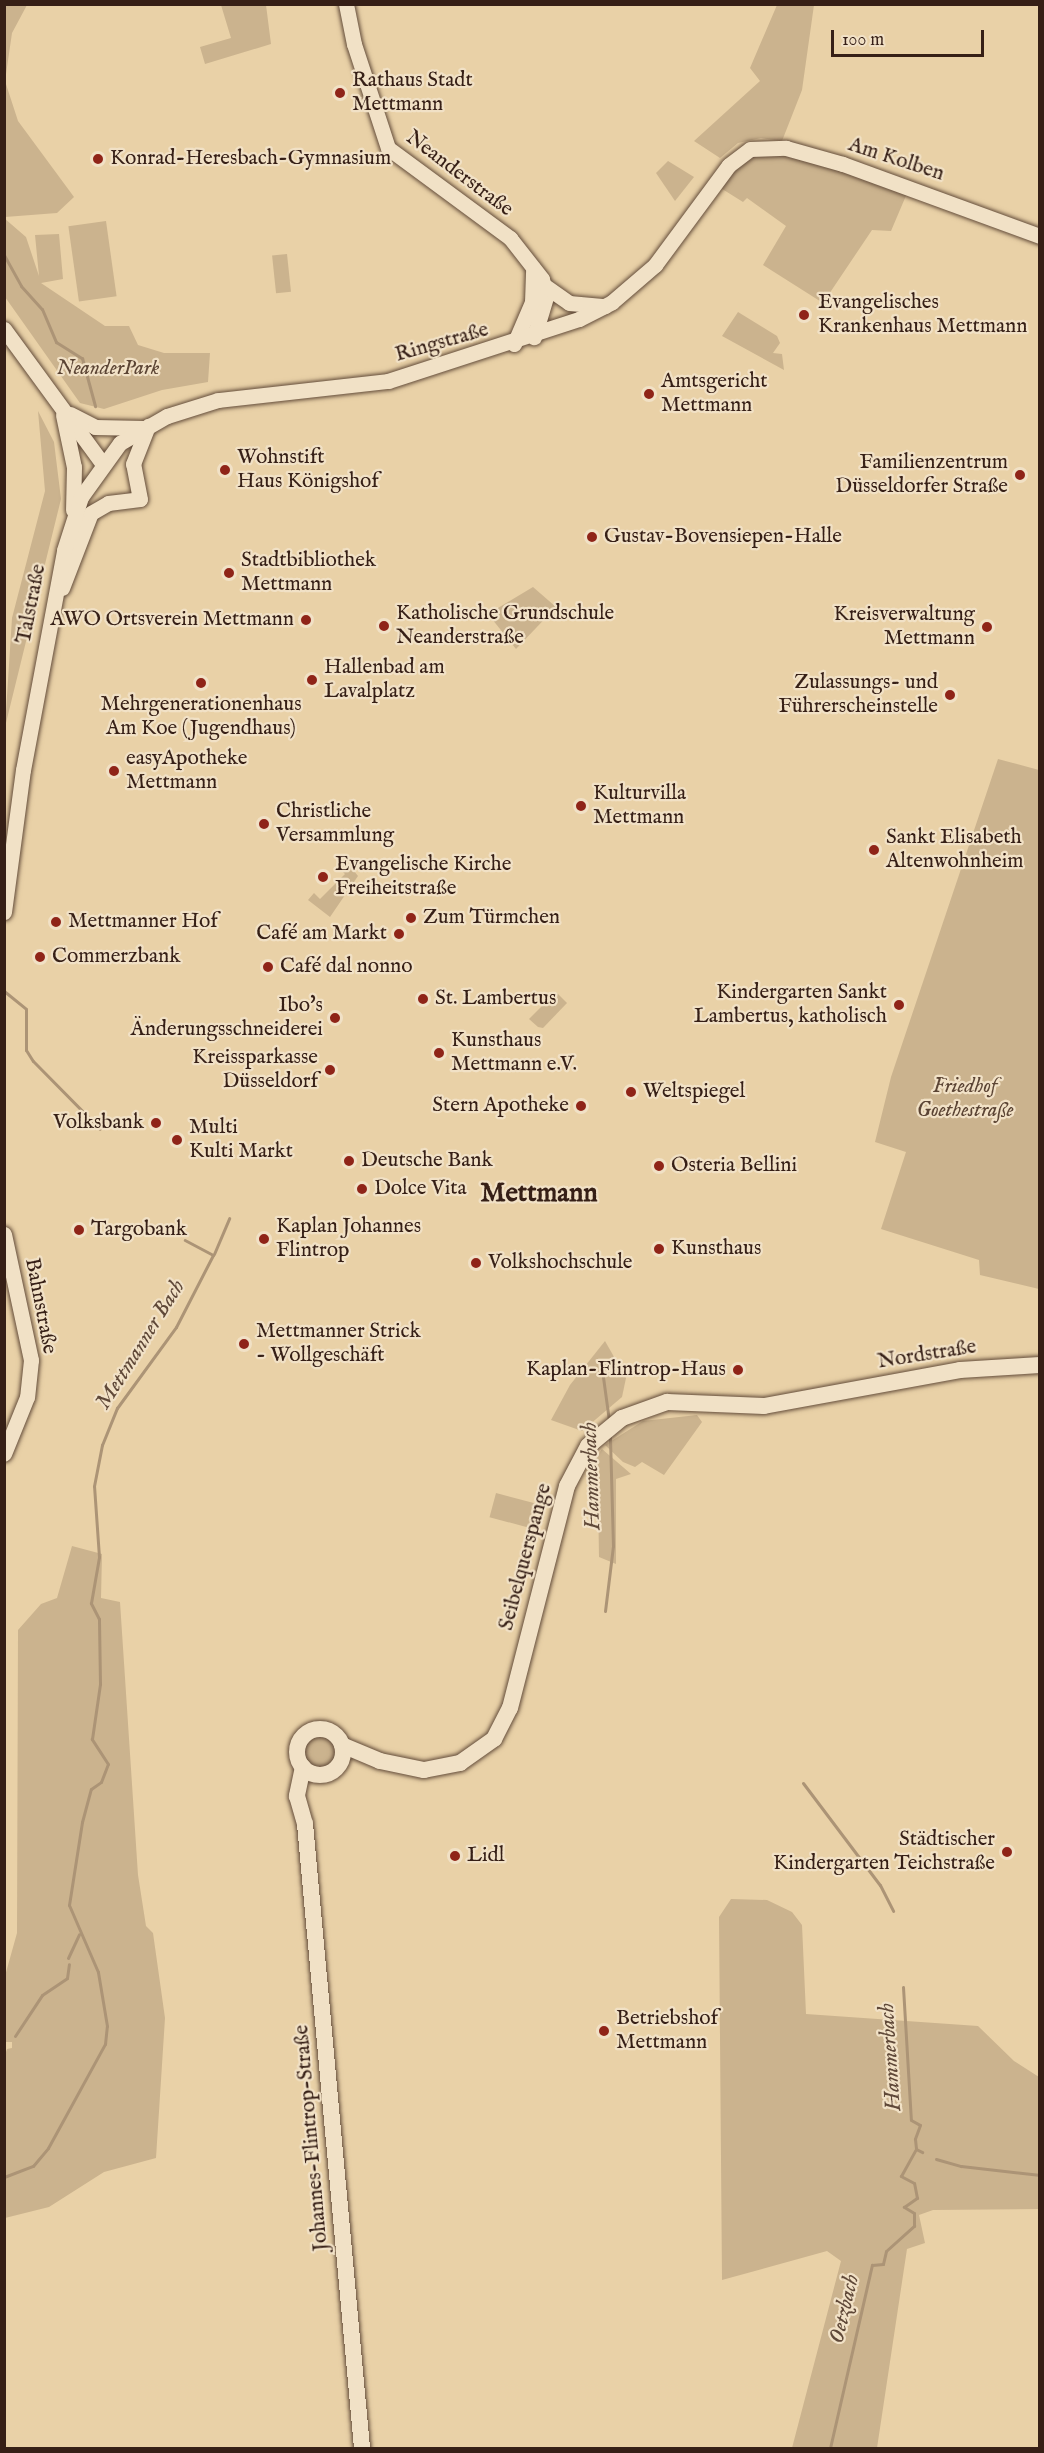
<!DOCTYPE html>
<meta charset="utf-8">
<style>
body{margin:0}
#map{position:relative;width:1044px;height:2453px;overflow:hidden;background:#e9d1a7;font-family:"IM FELL English",serif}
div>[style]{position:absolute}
.green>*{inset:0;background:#cbb38e;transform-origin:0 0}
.round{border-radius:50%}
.stream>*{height:3px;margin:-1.5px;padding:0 1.5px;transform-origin:1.5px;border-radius:1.5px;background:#ac9476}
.roads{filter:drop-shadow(0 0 2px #634c3a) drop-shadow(0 0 2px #634c3a)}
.tertiary>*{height:15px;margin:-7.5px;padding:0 7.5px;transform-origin:7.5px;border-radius:7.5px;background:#f1e1c6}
.secondary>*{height:16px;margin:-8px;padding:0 8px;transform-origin:8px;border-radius:8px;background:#f1e1c6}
.secondary>.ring{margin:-8px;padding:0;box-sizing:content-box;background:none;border:16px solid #f1e1c6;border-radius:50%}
.dots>*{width:16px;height:16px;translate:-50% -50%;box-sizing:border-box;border:3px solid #f1e1c6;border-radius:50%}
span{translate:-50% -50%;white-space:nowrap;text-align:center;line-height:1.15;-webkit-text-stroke:4.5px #f1e1c6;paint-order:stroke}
.poi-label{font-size:21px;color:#361f16}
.left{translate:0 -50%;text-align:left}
.right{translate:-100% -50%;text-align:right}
.street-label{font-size:21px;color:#361f16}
.park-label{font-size:21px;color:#5b4434;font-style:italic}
.water-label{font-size:22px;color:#5f4838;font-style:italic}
.district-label{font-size:27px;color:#361f16;font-weight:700}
.frame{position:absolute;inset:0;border:6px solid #361f16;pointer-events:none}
.scale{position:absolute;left:831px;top:30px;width:153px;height:27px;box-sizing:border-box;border:3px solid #361f16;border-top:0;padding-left:8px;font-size:18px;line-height:21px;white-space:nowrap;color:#361f16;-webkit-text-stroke:4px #f1e1c6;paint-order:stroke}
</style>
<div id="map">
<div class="green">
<div style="clip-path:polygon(4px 5px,27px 5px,12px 33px,5px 81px,18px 121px,74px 197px,57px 213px,5px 217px)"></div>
<div style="clip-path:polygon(221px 5px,266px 5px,271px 44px,205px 64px,200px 47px,231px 38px)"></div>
<div style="clip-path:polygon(777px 5px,814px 5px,802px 90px,782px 141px,761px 138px,738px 143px,720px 158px,694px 141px,760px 81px,750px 68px)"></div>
<div style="clip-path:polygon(766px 151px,785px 152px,908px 191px,891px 231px,872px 230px,823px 303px,763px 265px,786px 226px,747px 198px,743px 202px,719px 187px,744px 158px)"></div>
<div style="clip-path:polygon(668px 161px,694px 177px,675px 201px,656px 173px)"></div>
<div style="clip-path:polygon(4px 218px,26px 237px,39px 276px,35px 235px,59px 234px,63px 279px,41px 283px,105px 326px,129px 326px,138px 345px,164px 353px,210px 353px,208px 382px,162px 390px,104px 409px,80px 403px,5px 297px)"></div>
<div style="left:106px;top:221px;width:76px;height:38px;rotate:82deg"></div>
<div style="left:287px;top:254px;width:38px;height:15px;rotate:84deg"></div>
<div style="clip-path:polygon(738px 312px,777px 336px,780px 343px,773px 353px,782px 354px,784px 370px,722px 336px)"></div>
<div style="clip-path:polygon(38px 411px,54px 442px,61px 499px,5px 727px,12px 618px,45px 491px)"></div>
<div style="clip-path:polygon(533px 587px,556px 607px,516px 649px,488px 614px)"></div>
<div style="clip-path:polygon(998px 759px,1039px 770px,1039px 1289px,980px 1275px,979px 1260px,881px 1229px,906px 1152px,875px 1142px,891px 1077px)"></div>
<div style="clip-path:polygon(346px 861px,358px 876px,330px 917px,308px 900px,314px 893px,320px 899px,345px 874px,339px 868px)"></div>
<div style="clip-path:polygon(556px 992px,567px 1003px,543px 1028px,538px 1027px,529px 1019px)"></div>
<div style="clip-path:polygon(605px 1341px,626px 1378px,622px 1397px,582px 1431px,551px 1420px,570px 1385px)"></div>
<div style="clip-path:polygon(697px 1415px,702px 1422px,664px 1475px,642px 1462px,635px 1467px,623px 1462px,605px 1445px,643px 1421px)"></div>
<div style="clip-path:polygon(602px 1449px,631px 1474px,616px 1479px,616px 1564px,599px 1557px,598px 1494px,595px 1473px,588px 1469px)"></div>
<div style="left:496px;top:1493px;width:42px;height:25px;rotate:15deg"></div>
<div style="clip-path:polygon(72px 1546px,102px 1554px,101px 1598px,120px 1602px,138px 1875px,146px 1926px,153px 1933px,165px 2018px,156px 2158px,104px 2172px,49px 2207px,5px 2218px,4px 2058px,7px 2049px,12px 2048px,12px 2042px,5px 2042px,5px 1976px,17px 1933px,18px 1630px,41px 1604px,57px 1598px)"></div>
<div class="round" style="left:302px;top:1734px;width:36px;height:36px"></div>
<div style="clip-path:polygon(731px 1899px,767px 1900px,792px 1912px,802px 1925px,806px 2014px,978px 2026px,1014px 2061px,1039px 2077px,1039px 2209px,933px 2210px,919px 2215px,925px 2243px,907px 2249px,877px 2448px,792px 2448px,841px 2261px,827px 2251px,722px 2280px,719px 1917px)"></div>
</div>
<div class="stream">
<div style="left:4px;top:255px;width:35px;rotate:61deg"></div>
<div style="left:21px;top:286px;width:31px;rotate:48deg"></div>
<div style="left:42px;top:309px;width:36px;rotate:67deg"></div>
<div style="left:56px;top:342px;width:31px;rotate:32deg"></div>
<div style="left:82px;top:358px;width:50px;rotate:74.8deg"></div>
<div style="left:4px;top:991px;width:28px;rotate:39deg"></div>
<div style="left:26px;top:1009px;width:41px;rotate:90deg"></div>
<div style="left:26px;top:1050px;width:13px;rotate:58deg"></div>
<div style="left:33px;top:1061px;width:95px;rotate:45.4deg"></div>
<div style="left:214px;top:1254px;width:39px;rotate:-67deg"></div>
<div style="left:603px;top:1377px;width:44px;rotate:82.2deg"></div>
<div style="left:605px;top:1611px;width:65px;rotate:-83deg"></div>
<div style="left:613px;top:1546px;width:110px;rotate:-91.6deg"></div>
<div style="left:803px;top:1783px;width:128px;rotate:53deg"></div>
<div style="left:880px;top:1885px;width:29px;rotate:63deg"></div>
<div style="left:68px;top:1958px;width:26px;rotate:-65deg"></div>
<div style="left:903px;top:1987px;width:133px;rotate:86.6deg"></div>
<div style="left:911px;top:2120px;width:10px;rotate:29deg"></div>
<div style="left:920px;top:2125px;width:15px;rotate:110deg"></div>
<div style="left:915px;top:2139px;width:10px;rotate:84deg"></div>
<div style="left:916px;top:2149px;width:7px;rotate:27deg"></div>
<div style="left:15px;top:2036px;width:49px;rotate:-56.6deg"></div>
<div style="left:42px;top:1995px;width:30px;rotate:-34deg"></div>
<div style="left:67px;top:1978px;width:14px;rotate:-82deg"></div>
<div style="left:936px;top:2159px;width:26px;rotate:16deg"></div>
<div style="left:961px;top:2166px;width:80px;rotate:6.5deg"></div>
<div style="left:4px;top:2177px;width:31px;rotate:-21deg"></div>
<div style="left:33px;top:2166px;width:23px;rotate:-50deg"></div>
<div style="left:48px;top:2148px;width:119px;rotate:-61.3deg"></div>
<div style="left:105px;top:2044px;width:18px;rotate:-84deg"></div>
<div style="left:107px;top:2026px;width:55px;rotate:-99.5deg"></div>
<div style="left:98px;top:1972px;width:73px;rotate:-113.4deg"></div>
<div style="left:69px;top:1905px;width:84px;rotate:-81.1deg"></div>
<div style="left:82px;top:1822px;width:34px;rotate:-75deg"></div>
<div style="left:91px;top:1789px;width:12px;rotate:-35deg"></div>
<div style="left:101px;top:1782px;width:19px;rotate:-69deg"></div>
<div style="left:108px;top:1764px;width:30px;rotate:-123deg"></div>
<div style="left:92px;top:1739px;width:56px;rotate:-81.7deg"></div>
<div style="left:100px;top:1684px;width:65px;rotate:-90.9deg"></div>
<div style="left:99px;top:1619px;width:18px;rotate:-117deg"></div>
<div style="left:91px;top:1603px;width:47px;rotate:-80.1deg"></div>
<div style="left:99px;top:1557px;width:71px;rotate:-94deg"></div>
<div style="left:94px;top:1486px;width:42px;rotate:-79deg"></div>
<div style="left:102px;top:1445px;width:40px;rotate:-68deg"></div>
<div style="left:117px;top:1408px;width:100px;rotate:-53.9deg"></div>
<div style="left:176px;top:1327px;width:81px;rotate:-62.8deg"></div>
<div style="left:213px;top:1255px;width:32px;rotate:-152deg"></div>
<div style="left:830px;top:2448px;width:188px;rotate:-77.1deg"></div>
<div style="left:872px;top:2265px;width:11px;rotate:-5deg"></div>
<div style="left:883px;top:2264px;width:13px;rotate:-77deg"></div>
<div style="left:886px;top:2251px;width:38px;rotate:-42deg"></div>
<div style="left:914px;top:2226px;width:13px;rotate:-90deg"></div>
<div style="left:914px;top:2213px;width:12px;rotate:-149deg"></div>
<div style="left:904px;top:2207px;width:16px;rotate:-35deg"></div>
<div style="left:917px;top:2198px;width:15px;rotate:-101deg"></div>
<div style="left:914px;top:2183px;width:15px;rotate:-152deg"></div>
<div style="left:901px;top:2176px;width:31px;rotate:-61deg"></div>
</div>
<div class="roads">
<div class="tertiary">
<div style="left:346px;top:4px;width:41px;rotate:78.7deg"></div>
<div style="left:354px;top:44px;width:109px;rotate:71.9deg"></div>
<div style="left:388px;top:148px;width:152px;rotate:36.4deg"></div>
<div style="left:510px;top:238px;width:52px;rotate:52deg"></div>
<div style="left:542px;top:279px;width:18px;rotate:77deg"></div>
<div style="left:546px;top:297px;width:42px;rotate:106.7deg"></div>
<div style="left:545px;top:286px;width:29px;rotate:35deg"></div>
<div style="left:569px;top:303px;width:36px;rotate:5deg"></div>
<div style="left:4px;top:329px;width:166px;rotate:53.8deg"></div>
<div style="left:514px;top:344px;width:46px;rotate:-66.8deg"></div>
<div style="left:532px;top:302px;width:34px;rotate:-88deg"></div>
<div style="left:70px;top:414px;width:28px;rotate:27deg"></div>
<div style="left:95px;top:427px;width:49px;rotate:1.2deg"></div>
<div style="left:63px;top:415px;width:53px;rotate:78.1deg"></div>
<div style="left:74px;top:467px;width:43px;rotate:91.3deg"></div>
<div style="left:62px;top:588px;width:80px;rotate:-68.9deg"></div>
<div style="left:91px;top:513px;width:20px;rotate:-30deg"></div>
<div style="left:108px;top:503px;width:32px;rotate:-7deg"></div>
<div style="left:140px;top:499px;width:36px;rotate:-101deg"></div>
<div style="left:133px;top:464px;width:41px;rotate:-68.5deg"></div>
<div style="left:4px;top:912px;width:143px;rotate:-82.4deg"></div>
<div style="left:23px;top:770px;width:224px;rotate:-79.4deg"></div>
<div style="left:64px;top:550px;width:56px;rotate:-72.2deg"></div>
<div style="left:81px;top:497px;width:67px;rotate:-54.2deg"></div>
<div style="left:120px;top:443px;width:54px;rotate:-29.9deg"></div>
<div style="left:167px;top:416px;width:53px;rotate:-17.4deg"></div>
<div style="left:218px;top:400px;width:171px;rotate:-6.4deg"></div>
<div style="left:388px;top:381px;width:201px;rotate:-18deg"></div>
<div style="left:579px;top:319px;width:37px;rotate:-27deg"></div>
<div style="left:612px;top:302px;width:57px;rotate:-40.7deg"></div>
<div style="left:655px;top:265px;width:124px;rotate:-53.5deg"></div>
<div style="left:729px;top:165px;width:26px;rotate:-37deg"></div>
<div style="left:750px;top:149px;width:36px;rotate:-2deg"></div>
<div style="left:786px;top:148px;width:59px;rotate:15.7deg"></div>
<div style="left:843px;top:164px;width:210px;rotate:20.1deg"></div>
<div style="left:4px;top:1234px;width:129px;rotate:77.9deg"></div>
<div style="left:31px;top:1360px;width:37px;rotate:96deg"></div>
<div style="left:27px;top:1397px;width:61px;rotate:112deg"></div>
</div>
<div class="secondary">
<div class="ring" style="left:297px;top:1729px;width:30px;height:30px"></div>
<div style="left:342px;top:1745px;width:41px;rotate:22.8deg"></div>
<div style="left:380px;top:1761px;width:45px;rotate:11.6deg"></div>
<div style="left:424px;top:1770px;width:37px;rotate:-11deg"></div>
<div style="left:460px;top:1763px;width:42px;rotate:-35.2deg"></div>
<div style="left:494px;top:1739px;width:35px;rotate:-63deg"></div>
<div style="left:510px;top:1708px;width:229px;rotate:-75.6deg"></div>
<div style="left:567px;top:1486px;width:45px;rotate:-62.3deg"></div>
<div style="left:588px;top:1446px;width:44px;rotate:-39.5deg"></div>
<div style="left:622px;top:1418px;width:48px;rotate:-19.6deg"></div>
<div style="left:667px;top:1402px;width:97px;rotate:2.4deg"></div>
<div style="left:764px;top:1406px;width:199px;rotate:-10.4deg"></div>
<div style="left:960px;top:1370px;width:80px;rotate:-3.6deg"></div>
<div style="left:303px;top:1767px;width:30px;rotate:102deg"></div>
<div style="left:297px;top:1796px;width:29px;rotate:74deg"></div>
<div style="left:305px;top:1824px;width:627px;rotate:84.78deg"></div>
</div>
</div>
<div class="dots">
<div style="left:340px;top:93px;background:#8f2418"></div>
<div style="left:98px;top:159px;background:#8f2418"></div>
<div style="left:804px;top:315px;background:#8f2418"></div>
<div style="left:649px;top:394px;background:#8f2418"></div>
<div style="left:225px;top:470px;background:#8f2418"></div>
<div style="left:1020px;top:475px;background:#8f2418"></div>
<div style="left:592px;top:537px;background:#8f2418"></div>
<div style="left:229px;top:573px;background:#8f2418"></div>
<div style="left:306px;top:620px;background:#8f2418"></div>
<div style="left:384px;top:626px;background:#8f2418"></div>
<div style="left:987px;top:627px;background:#8f2418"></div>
<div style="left:312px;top:680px;background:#8f2418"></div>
<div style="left:201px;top:683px;background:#8f2418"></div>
<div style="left:950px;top:695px;background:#8f2418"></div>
<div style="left:114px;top:771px;background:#8f2418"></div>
<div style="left:581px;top:806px;background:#8f2418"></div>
<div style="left:264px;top:824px;background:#8f2418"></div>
<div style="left:874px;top:850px;background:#8f2418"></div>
<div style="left:323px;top:877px;background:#8f2418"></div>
<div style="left:411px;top:918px;background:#8f2418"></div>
<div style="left:56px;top:922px;background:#8f2418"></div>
<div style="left:399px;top:934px;background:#8f2418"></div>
<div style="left:40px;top:957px;background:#8f2418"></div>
<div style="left:268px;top:967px;background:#8f2418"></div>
<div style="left:423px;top:999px;background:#8f2418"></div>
<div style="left:899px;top:1005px;background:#8f2418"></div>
<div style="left:335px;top:1018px;background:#8f2418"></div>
<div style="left:439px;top:1053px;background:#8f2418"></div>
<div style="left:330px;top:1070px;background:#8f2418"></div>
<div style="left:631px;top:1092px;background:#8f2418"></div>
<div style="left:581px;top:1106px;background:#8f2418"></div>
<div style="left:156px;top:1123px;background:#8f2418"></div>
<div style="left:177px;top:1140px;background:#8f2418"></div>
<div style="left:349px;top:1161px;background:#8f2418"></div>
<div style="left:659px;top:1166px;background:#8f2418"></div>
<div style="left:362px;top:1189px;background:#8f2418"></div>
<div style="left:79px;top:1230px;background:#8f2418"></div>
<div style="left:264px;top:1239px;background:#8f2418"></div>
<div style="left:659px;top:1249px;background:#8f2418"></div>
<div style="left:476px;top:1263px;background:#8f2418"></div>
<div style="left:244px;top:1344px;background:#8f2418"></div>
<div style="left:738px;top:1370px;background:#8f2418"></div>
<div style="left:1007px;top:1852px;background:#8f2418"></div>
<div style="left:455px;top:1856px;background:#8f2418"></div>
<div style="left:604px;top:2031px;background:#8f2418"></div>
</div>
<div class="poi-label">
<span class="left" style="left:352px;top:93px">Rathaus Stadt<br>Mettmann</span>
<span class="left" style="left:110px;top:159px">Konrad-Heresbach-Gymnasium</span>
<span class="left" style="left:818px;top:315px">Evangelisches<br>Krankenhaus Mettmann</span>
<span class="left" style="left:661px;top:394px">Amtsgericht<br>Mettmann</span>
<span class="left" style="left:237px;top:470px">Wohnstift<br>Haus Königshof</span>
<span class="right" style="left:1008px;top:475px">Familienzentrum<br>Düsseldorfer Straße</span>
<span class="left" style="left:604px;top:537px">Gustav-Bovensiepen-Halle</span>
<span class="left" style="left:241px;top:573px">Stadtbibliothek<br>Mettmann</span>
<span class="left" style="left:396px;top:626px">Katholische Grundschule<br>Neanderstraße</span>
<span class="right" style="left:975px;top:627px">Kreisverwaltung<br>Mettmann</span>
<span class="right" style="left:294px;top:620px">AWO Ortsverein Mettmann</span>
<span class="left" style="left:324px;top:680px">Hallenbad am<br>Lavalplatz</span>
<span class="right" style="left:938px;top:695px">Zulassungs- und<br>Führerscheinstelle</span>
<span style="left:201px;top:717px">Mehrgenerationenhaus<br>Am Koe (Jugendhaus)</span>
<span class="left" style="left:126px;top:771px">easyApotheke<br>Mettmann</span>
<span class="left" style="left:593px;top:806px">Kulturvilla<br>Mettmann</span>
<span class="left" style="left:276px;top:824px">Christliche<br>Versammlung</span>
<span class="left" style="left:886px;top:850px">Sankt Elisabeth<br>Altenwohnheim</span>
<span class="left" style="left:335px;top:877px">Evangelische Kirche<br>Freiheitstraße</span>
<span class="left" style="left:423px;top:918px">Zum Türmchen</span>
<span class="left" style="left:68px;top:922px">Mettmanner Hof</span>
<span class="right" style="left:387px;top:934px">Café am Markt</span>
<span class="left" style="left:52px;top:957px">Commerzbank</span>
<span class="left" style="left:280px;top:967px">Café dal nonno</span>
<span class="right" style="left:887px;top:1005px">Kindergarten Sankt<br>Lambertus, katholisch</span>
<span class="left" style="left:435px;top:999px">St. Lambertus</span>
<span class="right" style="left:323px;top:1018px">Ibo's<br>Änderungsschneiderei</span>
<span class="left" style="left:451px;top:1053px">Kunsthaus<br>Mettmann e.V.</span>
<span class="right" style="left:318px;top:1070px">Kreissparkasse<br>Düsseldorf</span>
<span class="left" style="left:643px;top:1092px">Weltspiegel</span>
<span class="right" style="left:569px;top:1106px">Stern Apotheke</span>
<span class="right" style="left:144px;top:1123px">Volksbank</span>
<span class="left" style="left:189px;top:1140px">Multi<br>Kulti Markt</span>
<span class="left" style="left:361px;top:1161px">Deutsche Bank</span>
<span class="left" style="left:671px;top:1166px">Osteria Bellini</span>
<span class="left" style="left:374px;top:1189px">Dolce Vita</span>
<span class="left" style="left:276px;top:1239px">Kaplan Johannes<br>Flintrop</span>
<span class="left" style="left:91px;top:1230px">Targobank</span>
<span class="left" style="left:671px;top:1249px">Kunsthaus</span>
<span class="left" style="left:488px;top:1263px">Volkshochschule</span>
<span class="left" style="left:256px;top:1344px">Mettmanner Strick<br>- Wollgeschäft</span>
<span class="right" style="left:726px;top:1370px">Kaplan-Flintrop-Haus</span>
<span class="right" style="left:995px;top:1852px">Städtischer<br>Kindergarten Teichstraße</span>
<span class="left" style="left:467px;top:1856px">Lidl</span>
<span class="left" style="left:616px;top:2031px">Betriebshof<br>Mettmann</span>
</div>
<div class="street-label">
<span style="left:896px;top:160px;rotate:18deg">Am Kolben</span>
<span style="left:459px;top:174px;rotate:37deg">Neanderstraße</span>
<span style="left:442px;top:343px;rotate:-16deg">Ringstraße</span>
<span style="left:32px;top:604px;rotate:-79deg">Talstraße</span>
<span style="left:40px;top:1306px;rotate:79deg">Bahnstraße</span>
<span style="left:927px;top:1355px;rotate:-9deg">Nordstraße</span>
<span style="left:526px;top:1557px;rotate:-75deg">Seibelquerspange</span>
<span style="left:312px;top:2138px;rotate:-95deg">Johannes-Flintrop-Straße</span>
</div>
<div class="park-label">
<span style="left:108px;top:369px">NeanderPark</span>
<span style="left:965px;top:1099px">Friedhof<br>Goethestraße</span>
</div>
<div class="water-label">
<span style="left:141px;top:1345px;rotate:-58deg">Mettmanner Bach</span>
<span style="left:592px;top:1476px;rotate:-92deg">Hammerbach</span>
<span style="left:891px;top:2057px;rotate:-94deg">Hammerbach</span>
<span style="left:845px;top:2309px;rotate:-77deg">Oetzbach</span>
</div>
<div class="district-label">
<span style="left:539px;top:1195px">Mettmann</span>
</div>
<div class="frame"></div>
<div class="scale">100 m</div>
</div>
